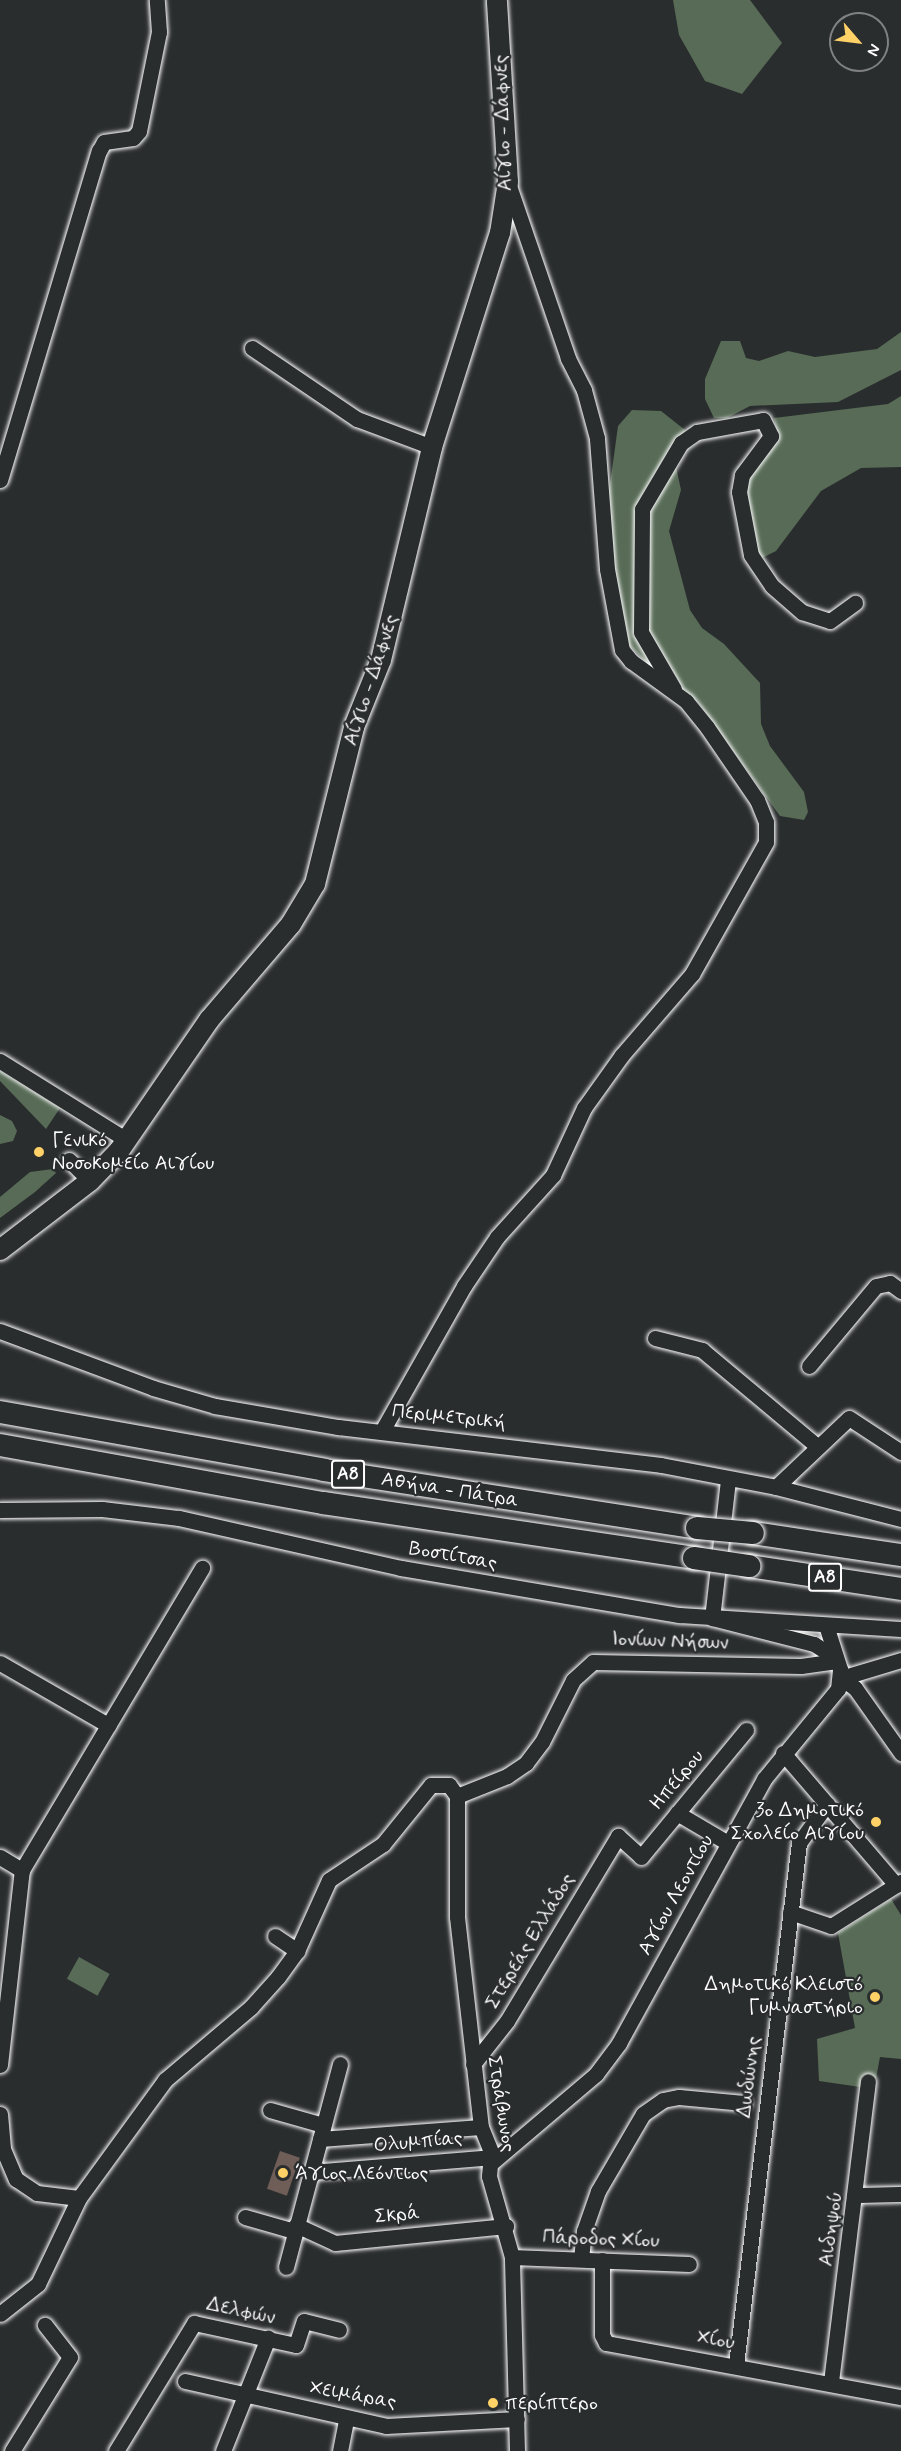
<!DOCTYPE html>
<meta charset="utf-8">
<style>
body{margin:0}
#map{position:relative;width:901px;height:2451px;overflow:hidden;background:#2a2d2e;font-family:Mynerve,sans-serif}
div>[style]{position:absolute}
.green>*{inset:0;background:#576b56;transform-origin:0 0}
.building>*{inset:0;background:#6f5e58;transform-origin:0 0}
.roads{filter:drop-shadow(0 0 2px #fff) drop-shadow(0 0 2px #fff)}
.minor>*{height:15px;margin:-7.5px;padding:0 7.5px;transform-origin:7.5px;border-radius:7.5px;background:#2a2d2e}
.major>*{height:20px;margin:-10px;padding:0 10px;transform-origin:10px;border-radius:10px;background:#2a2d2e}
.highway>*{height:22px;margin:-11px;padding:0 11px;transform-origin:11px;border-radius:11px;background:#2a2d2e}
.bridges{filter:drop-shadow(0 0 2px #fff) drop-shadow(0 0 2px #fff)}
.highway-bridge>*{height:22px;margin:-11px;padding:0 11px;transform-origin:11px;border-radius:11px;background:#2a2d2e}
.dots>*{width:16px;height:16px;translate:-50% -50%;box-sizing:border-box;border:3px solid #2a2d2e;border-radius:50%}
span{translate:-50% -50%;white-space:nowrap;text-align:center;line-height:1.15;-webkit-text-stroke:4.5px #2a2d2e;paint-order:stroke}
.shield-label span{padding:2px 4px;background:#2a2d2e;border:2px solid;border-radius:4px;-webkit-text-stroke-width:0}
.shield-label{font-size:18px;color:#fff;font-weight:700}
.street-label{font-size:20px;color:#fff}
.poi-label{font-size:20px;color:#fff}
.left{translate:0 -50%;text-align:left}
.right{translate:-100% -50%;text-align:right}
.north{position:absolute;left:829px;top:12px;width:60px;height:60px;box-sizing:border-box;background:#2a2d2e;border:2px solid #7f8182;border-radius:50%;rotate:118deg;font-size:16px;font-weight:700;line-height:24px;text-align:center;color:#fff}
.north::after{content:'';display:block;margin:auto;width:21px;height:27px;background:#ffd166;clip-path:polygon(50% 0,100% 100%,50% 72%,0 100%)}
</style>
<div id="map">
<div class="green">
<div style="clip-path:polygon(673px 0,750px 0,782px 43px,742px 94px,705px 81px,679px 35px)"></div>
<div style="clip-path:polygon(901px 332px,901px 370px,838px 402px,750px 406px,727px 418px,714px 418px,705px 399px,705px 379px,721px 341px,740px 341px,746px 358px,759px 361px,788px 351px,815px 357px,877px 349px)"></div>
<div style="clip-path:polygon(901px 396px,901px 467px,861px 468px,821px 491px,776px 551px,762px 558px,756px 554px,745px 508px,748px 474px,774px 446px,778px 435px,774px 418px,888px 404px)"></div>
<div style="clip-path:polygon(632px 410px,661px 411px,685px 430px,675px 462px,681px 490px,669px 531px,690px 610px,702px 628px,724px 644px,760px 683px,761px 724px,770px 746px,804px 792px,808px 812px,804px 820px,780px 816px,698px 702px,655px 671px,628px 644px,617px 603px,608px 499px,618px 426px)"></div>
<div style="clip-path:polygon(0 1071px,60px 1108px,46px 1129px,0 1081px)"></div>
<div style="clip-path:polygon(0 1115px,12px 1121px,17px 1131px,13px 1141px,0 1144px)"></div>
<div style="clip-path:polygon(53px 1169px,56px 1173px,35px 1192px,0 1218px,0 1197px,30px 1172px)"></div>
<div style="clip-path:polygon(891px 1899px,901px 1915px,901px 2059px,880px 2057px,874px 2089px,819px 2081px,817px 2039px,855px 2028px,838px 1933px)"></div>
<div style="left:79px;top:1957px;width:35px;height:25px;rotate:29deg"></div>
</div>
<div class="building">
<div style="left:280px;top:2151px;width:21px;height:40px;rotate:19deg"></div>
</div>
<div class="roads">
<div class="minor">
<div style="left:252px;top:348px;width:127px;rotate:34.1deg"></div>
<div style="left:357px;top:419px;width:80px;rotate:20.5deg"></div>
<div style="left:0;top:480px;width:344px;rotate:-73.3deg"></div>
<div style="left:99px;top:151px;width:10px;rotate:-61deg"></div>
<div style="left:104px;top:142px;width:29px;rotate:-8deg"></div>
<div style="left:133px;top:138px;width:9px;rotate:-49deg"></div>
<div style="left:139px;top:131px;width:101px;rotate:-78.6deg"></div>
<div style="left:159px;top:32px;width:32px;rotate:-94deg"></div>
<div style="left:674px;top:689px;width:66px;rotate:-120.1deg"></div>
<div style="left:641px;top:632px;width:123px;rotate:-89.5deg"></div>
<div style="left:642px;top:509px;width:77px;rotate:-59.4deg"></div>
<div style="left:681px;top:443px;width:19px;rotate:-35deg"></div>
<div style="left:697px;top:432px;width:67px;rotate:-10.3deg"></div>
<div style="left:763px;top:420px;width:18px;rotate:63deg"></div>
<div style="left:771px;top:436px;width:49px;rotate:126.6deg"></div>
<div style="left:742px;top:475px;width:17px;rotate:100deg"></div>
<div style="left:739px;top:492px;width:64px;rotate:79.2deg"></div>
<div style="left:751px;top:555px;width:37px;rotate:56deg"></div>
<div style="left:772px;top:586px;width:40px;rotate:41deg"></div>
<div style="left:802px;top:612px;width:29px;rotate:18deg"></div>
<div style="left:830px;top:621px;width:31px;rotate:-36deg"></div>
<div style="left:0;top:1061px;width:150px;rotate:31.9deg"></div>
<div style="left:69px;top:1160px;width:30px;rotate:45deg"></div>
<div style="left:0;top:1331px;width:163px;rotate:20.4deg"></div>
<div style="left:153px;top:1388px;width:65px;rotate:16.2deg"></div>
<div style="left:215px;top:1406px;width:125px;rotate:9.7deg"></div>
<div style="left:338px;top:1427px;width:325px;rotate:6.7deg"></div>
<div style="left:661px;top:1465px;width:117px;rotate:10.8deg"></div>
<div style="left:776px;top:1487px;width:129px;rotate:14.4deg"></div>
<div style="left:655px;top:1338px;width:49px;rotate:14.3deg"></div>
<div style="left:702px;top:1350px;width:151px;rotate:39.9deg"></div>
<div style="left:809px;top:1366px;width:104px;rotate:-50.1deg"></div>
<div style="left:876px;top:1286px;width:14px;rotate:-12deg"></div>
<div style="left:890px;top:1283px;width:14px;rotate:36deg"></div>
<div style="left:382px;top:1431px;width:167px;rotate:-60.5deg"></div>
<div style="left:464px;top:1286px;width:59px;rotate:-56deg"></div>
<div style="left:497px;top:1237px;width:84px;rotate:-47.9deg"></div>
<div style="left:553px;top:1175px;width:74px;rotate:-65.2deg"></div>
<div style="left:584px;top:1108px;width:65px;rotate:-54.4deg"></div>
<div style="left:622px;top:1055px;width:107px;rotate:-49.2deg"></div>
<div style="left:692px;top:974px;width:151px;rotate:-60.7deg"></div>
<div style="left:766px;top:842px;width:20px;rotate:-90deg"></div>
<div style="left:766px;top:822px;width:24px;rotate:-112deg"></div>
<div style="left:757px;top:800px;width:88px;rotate:-124.4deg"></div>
<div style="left:707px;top:727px;width:33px;rotate:-129deg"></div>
<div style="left:686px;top:701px;width:68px;rotate:-144deg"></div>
<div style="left:631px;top:661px;width:14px;rotate:-129deg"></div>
<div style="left:622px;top:650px;width:82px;rotate:-100.5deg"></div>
<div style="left:607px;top:569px;width:131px;rotate:-94.4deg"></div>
<div style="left:597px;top:438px;width:50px;rotate:-105.2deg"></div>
<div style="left:584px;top:390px;width:36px;rotate:-117deg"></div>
<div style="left:568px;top:358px;width:185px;rotate:-108.9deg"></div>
<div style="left:728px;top:1480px;width:139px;rotate:96.6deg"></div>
<div style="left:712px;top:1618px;width:105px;rotate:14.3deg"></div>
<div style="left:814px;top:1644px;width:24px;rotate:33deg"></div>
<div style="left:776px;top:1487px;width:100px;rotate:-43.4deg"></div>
<div style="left:849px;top:1418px;width:62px;rotate:33.2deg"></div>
<div style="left:0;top:1510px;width:102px;rotate:-0.6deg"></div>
<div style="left:102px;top:1509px;width:78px;rotate:6.7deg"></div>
<div style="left:179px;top:1518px;width:228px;rotate:12.7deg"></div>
<div style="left:401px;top:1568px;width:282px;rotate:9.6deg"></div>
<div style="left:679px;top:1615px;width:222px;rotate:3.6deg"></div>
<div style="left:0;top:1663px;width:125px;rotate:29.9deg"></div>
<div style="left:841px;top:1678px;width:17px;rotate:36deg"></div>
<div style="left:855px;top:1688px;width:80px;rotate:54.7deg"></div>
<div style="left:841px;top:1678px;width:63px;rotate:-16.7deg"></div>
<div style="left:783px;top:1753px;width:174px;rotate:49.4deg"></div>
<div style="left:457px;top:1796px;width:54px;rotate:-21.8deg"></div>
<div style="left:507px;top:1776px;width:23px;rotate:-34deg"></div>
<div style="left:526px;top:1763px;width:26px;rotate:-53deg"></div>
<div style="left:542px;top:1742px;width:69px;rotate:-63.4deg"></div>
<div style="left:573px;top:1680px;width:27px;rotate:-42deg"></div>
<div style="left:593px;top:1662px;width:208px;rotate:1.1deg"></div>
<div style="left:801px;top:1666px;width:36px;rotate:-8deg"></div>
<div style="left:457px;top:1796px;width:121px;rotate:90deg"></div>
<div style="left:457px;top:1917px;width:211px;rotate:83.5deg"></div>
<div style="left:481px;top:2127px;width:32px;rotate:68deg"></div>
<div style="left:677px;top:1813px;width:59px;rotate:30.5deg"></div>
<div style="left:0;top:1857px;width:26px;rotate:31deg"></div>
<div style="left:22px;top:1870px;width:352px;rotate:-59.2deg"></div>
<div style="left:790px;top:1912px;width:43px;rotate:18.9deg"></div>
<div style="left:831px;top:1926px;width:83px;rotate:-32.2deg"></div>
<div style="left:275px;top:1936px;width:27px;rotate:34deg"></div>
<div style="left:473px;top:2064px;width:55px;rotate:-51.7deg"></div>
<div style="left:507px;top:2021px;width:216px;rotate:-59deg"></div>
<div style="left:618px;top:1836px;width:31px;rotate:42deg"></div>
<div style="left:641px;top:1857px;width:165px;rotate:-50.4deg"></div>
<div style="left:0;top:2065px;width:196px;rotate:-83.6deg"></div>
<div style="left:270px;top:2110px;width:55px;rotate:15.8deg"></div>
<div style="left:0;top:2114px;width:35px;rotate:85deg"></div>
<div style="left:3px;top:2149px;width:33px;rotate:67deg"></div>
<div style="left:16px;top:2179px;width:25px;rotate:34deg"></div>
<div style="left:37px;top:2193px;width:42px;rotate:6.8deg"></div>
<div style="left:79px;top:2198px;width:95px;rotate:115.5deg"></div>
<div style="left:38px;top:2284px;width:48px;rotate:141.7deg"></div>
<div style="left:320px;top:2139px;width:161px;rotate:-4.3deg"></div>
<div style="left:311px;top:2172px;width:183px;rotate:-4.7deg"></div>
<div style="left:857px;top:2195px;width:44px;rotate:-1.3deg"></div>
<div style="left:79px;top:2198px;width:146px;rotate:-53.9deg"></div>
<div style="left:165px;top:2080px;width:113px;rotate:-40.3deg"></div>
<div style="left:251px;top:2007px;width:40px;rotate:-48deg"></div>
<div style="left:278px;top:1977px;width:32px;rotate:-54deg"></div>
<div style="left:297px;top:1951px;width:78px;rotate:-65.7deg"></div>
<div style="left:329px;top:1880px;width:65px;rotate:-33.7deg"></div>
<div style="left:383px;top:1844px;width:76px;rotate:-50.9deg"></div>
<div style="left:431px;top:1785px;width:18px"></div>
<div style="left:449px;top:1785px;width:14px;rotate:54deg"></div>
<div style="left:245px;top:2217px;width:51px;rotate:15.9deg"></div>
<div style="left:296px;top:2225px;width:43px;rotate:24.8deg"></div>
<div style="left:335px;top:2243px;width:172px;rotate:-5.7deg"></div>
<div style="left:512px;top:2257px;width:177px;rotate:2.3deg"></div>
<div style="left:581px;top:2259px;width:28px;rotate:-84deg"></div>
<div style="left:584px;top:2231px;width:42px;rotate:-70.7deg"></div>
<div style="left:598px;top:2191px;width:89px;rotate:-59.7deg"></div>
<div style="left:643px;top:2114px;width:24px;rotate:-35deg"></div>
<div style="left:663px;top:2100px;width:16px;rotate:-11deg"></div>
<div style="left:679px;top:2097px;width:65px;rotate:5.3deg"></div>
<div style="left:602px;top:2260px;width:75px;rotate:90deg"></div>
<div style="left:602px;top:2335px;width:9px;rotate:63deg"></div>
<div style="left:606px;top:2343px;width:300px;rotate:10.4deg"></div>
<div style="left:286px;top:2267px;width:210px;rotate:-75.1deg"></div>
<div style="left:736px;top:2365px;width:526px;rotate:-83.12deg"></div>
<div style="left:799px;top:1843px;width:48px;rotate:-54.3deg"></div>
<div style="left:185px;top:2381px;width:206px;rotate:12.6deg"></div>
<div style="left:386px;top:2426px;width:131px;rotate:-3.1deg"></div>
<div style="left:831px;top:2382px;width:303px;rotate:-83deg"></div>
<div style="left:12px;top:2451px;width:110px;rotate:-58.3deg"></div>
<div style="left:70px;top:2357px;width:41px;rotate:-128deg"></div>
<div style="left:116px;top:2451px;width:150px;rotate:-58.6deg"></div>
<div style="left:194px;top:2323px;width:104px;rotate:12.2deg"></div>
<div style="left:296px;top:2345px;width:25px;rotate:-72deg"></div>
<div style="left:304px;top:2321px;width:36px;rotate:14deg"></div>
<div style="left:223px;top:2451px;width:122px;rotate:-68.3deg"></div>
<div style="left:340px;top:2451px;width:33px;rotate:-79deg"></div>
<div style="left:517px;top:2451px;width:194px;rotate:-91.5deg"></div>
<div style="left:512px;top:2257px;width:84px;rotate:-105.9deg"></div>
<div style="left:489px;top:2176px;width:12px;rotate:-85deg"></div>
<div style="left:490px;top:2164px;width:139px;rotate:-40.3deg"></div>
<div style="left:596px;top:2074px;width:39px;rotate:-53deg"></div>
<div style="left:619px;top:2043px;width:301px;rotate:-61.2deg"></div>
<div style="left:764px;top:1779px;width:117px;rotate:-50.6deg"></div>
<div style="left:838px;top:1689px;width:20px;rotate:-84deg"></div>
<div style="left:840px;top:1669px;width:46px;rotate:-107.7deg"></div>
</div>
<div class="major">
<div style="left:0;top:1250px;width:113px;rotate:-37.5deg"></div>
<div style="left:90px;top:1181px;width:42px;rotate:-46deg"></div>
<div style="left:119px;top:1151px;width:159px;rotate:-55.5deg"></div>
<div style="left:209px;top:1020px;width:126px;rotate:-49.5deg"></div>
<div style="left:291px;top:924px;width:47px;rotate:-59deg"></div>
<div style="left:315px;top:884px;width:162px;rotate:-76deg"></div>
<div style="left:354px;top:727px;width:72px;rotate:-68.1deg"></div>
<div style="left:381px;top:660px;width:219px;rotate:-76.5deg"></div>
<div style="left:432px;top:447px;width:225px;rotate:-72.4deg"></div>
<div style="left:500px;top:233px;width:52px;rotate:-81.1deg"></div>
<div style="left:508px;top:182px;width:182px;rotate:-93.5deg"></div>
</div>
<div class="highway">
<div style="left:0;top:1412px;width:329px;rotate:10.1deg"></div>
<div style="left:324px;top:1470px;width:377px;rotate:8.8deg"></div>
<div style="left:0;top:1445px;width:328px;rotate:10.2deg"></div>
<div style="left:323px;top:1503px;width:375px;rotate:8.4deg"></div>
<div style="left:753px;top:1533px;width:150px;rotate:8.5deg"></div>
<div style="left:749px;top:1566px;width:154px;rotate:8.6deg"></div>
</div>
</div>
<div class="bridges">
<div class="highway-bridge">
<div style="left:697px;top:1528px;width:56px;rotate:5.1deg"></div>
<div style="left:694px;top:1558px;width:56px;rotate:8.3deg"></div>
</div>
</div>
<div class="dots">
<div style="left:39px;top:1152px;background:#ffd166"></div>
<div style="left:876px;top:1822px;background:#ffd166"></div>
<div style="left:875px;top:1997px;background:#ffd166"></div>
<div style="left:283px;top:2173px;background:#ffd166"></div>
<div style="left:493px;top:2403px;background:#ffd166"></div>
</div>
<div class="shield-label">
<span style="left:348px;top:1474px">Α8</span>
<span style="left:825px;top:1577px">Α8</span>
</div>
<div class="street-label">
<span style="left:503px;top:123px;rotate:-92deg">Αίγιο - Δάφνες</span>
<span style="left:371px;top:680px;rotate:-72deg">Αίγιο - Δάφνες</span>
<span style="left:449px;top:1417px;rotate:6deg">Περιμετρική</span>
<span style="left:450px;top:1490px;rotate:9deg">Αθήνα - Πάτρα</span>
<span style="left:453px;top:1556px;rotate:10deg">Βοστίτσας</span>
<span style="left:670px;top:1641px;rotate:2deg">Ιονίων Νήσων</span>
<span style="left:677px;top:1780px;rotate:-50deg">Ηπείρου</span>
<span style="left:676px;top:1895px;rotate:-61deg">Αγίου Λεοντίου</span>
<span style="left:530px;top:1941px;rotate:-59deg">Στερεάς Ελλάδος</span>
<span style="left:749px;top:2077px;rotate:-83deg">Δωδώνης</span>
<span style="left:501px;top:2104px;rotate:81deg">Στράβωνος</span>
<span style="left:418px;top:2142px;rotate:-5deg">Ολυμπίας</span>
<span style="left:397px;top:2215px;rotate:-6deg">Σκρά</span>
<span style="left:831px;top:2229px;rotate:-82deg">Αιδηψού</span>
<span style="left:601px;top:2239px;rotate:2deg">Πάροδος Χίου</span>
<span style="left:241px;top:2311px;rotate:12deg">Δελφών</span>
<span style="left:716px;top:2340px;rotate:10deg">Χίου</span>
<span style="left:353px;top:2395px;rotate:10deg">Χειμάρας</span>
</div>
<div class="poi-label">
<span class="left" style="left:52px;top:1152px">Γενικό<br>Νοσοκομείο Αιγίου</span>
<span class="right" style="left:864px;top:1822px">3ο Δημοτικό<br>Σχολείο Αιγίου</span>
<span class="right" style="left:863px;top:1996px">Δημοτικό Κλειστό<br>Γυμναστήριο</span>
<span class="left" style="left:295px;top:2173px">Άγιος Λεόντιος</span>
<span class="left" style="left:505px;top:2403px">περίπτερο</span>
</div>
<div class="north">N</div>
</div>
